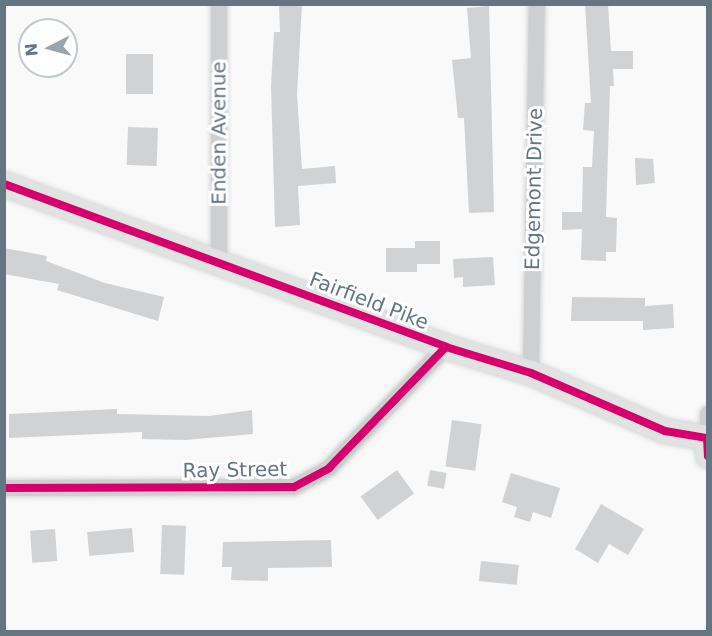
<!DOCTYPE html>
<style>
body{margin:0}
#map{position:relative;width:712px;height:636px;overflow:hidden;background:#f9f9f9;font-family:"DejaVu Sans",sans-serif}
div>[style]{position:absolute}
.building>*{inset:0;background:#d0d2d3;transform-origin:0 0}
.roads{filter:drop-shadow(0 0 2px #d5d6d7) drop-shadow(0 0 2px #d5d6d7)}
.street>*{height:16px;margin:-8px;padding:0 8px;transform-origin:8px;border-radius:8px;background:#cecfd0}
.secondary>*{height:24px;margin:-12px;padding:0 12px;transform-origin:12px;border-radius:12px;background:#e1e2e2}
.cycleway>*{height:8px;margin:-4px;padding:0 4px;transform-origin:4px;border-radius:4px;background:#d6006c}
span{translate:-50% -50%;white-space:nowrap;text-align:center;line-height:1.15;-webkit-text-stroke:6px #fff;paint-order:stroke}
.street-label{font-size:20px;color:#657683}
.frame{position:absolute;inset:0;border:6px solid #657683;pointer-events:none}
.north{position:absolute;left:18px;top:18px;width:60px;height:60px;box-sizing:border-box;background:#fff;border:2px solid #c1c8cd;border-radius:50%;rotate:264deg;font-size:16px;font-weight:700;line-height:24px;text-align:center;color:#657683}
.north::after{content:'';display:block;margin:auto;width:21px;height:27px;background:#99a4ac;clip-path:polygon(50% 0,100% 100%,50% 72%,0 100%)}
</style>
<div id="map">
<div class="building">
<div style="clip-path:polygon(279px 4px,302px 4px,297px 95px,302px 169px,335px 166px,336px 183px,298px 186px,300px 225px,275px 227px,271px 86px,274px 32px,280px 32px)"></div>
<div style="clip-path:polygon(585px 4px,608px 4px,611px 51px,633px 51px,633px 69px,613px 69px,614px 86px,610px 86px,606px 217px,617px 218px,616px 252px,606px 252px,606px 261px,581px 260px,582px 229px,562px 230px,562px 212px,582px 212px,583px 167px,592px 167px,594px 131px,583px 130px,585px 103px,591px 103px)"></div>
<div style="clip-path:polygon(489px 6px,494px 212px,469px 213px,464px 118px,458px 118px,452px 60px,471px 58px,467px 8px)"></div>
<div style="left:126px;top:54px;width:27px;height:40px"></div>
<div style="left:128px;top:127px;width:30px;height:38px;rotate:2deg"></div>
<div style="clip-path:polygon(635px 158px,653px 159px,655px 183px,636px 185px)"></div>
<div style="clip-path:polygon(415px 241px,440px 241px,440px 264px,417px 264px,417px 272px,386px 272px,386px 248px,415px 248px)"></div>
<div style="clip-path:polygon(4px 248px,47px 256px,46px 261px,105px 283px,164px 297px,158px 321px,57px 290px,59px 284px,4px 274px)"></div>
<div style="clip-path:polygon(493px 257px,495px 285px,463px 287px,463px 277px,454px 278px,453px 259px)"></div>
<div style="clip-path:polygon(572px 297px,645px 298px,645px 306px,673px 304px,674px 328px,643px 330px,643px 321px,571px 321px)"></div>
<div style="clip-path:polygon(117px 409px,117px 414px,209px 416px,252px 410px,253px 434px,185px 440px,142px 439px,142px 432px,9px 438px,9px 414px)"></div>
<div style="left:452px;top:420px;width:30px;height:47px;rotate:8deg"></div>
<div style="left:397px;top:470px;width:29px;height:45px;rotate:54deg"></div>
<div style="left:430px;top:470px;width:17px;height:16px;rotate:10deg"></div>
<div style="clip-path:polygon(511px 473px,560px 488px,551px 518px,533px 512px,530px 522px,514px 517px,517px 507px,502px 502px)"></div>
<div style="clip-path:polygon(601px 504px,644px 529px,628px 555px,609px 544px,598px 563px,575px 549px)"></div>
<div style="left:162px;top:525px;width:24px;height:49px;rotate:2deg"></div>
<div style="left:132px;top:528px;width:24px;height:45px;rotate:85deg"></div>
<div style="left:55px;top:529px;width:32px;height:25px;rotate:86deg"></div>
<div style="clip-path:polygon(331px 540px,332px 567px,268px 568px,268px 581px,231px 580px,232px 567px,222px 567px,223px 542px)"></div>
<div style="left:481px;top:561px;width:38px;height:20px;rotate:6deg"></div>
</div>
<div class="roads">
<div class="street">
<div style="left:219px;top:262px;width:258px;rotate:-90deg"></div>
<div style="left:531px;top:373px;width:369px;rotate:-89.1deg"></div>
<div style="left:708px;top:414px;width:24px;rotate:90deg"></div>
<div style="left:4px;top:488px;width:290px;rotate:-0.2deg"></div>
<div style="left:294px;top:487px;width:40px;rotate:-28deg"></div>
<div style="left:329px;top:468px;width:168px;rotate:-46deg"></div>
</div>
<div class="secondary">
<div style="left:4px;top:184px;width:471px;rotate:20.2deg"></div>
<div style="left:446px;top:347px;width:89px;rotate:17deg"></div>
<div style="left:531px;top:373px;width:146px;rotate:23.4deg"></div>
<div style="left:665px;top:431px;width:43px;rotate:9.5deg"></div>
<div style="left:707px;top:438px;width:18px;rotate:87deg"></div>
</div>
</div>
<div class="cycleway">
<div style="left:4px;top:184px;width:471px;rotate:20.2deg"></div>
<div style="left:446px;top:347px;width:89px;rotate:17deg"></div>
<div style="left:531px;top:373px;width:146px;rotate:23.4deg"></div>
<div style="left:665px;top:431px;width:43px;rotate:9.5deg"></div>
<div style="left:707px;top:438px;width:18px;rotate:87deg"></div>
<div style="left:4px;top:488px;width:290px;rotate:-0.2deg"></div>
<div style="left:294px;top:487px;width:40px;rotate:-28deg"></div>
<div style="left:329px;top:468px;width:168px;rotate:-46deg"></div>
</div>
<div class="street-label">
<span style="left:219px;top:133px;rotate:-90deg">Enden Avenue</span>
<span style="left:534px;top:189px;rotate:-89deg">Edgemont Drive</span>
<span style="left:369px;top:301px;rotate:21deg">Fairfield Pike</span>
<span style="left:235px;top:470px;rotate:-1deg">Ray Street</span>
</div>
<div class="frame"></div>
<div class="north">N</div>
</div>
